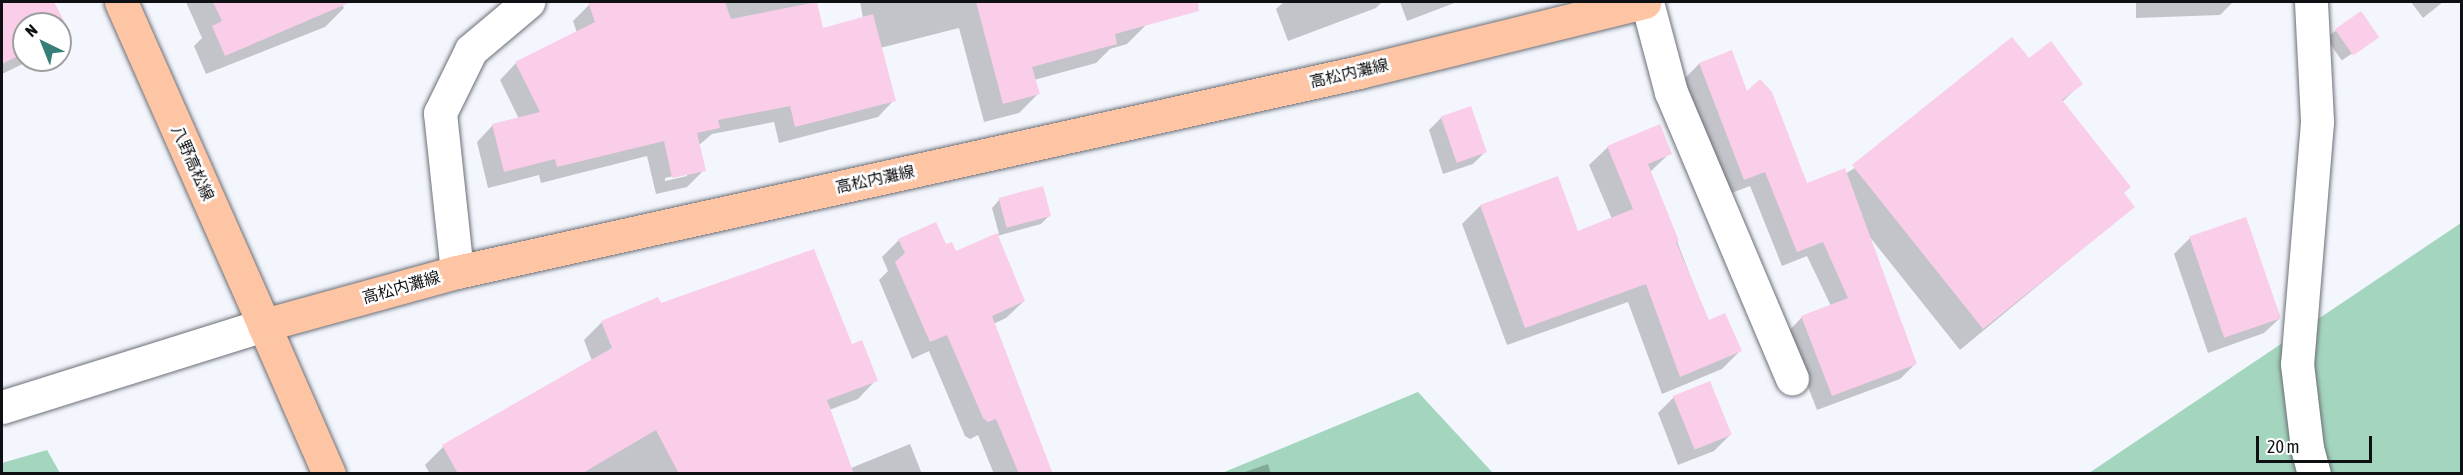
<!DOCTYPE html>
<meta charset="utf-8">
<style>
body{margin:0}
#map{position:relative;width:2463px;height:475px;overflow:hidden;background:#f3f6fd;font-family:"Asap Condensed","Noto Sans JP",sans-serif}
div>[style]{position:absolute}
.forest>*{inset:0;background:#a4d5be}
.shadow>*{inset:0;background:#0003;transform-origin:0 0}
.building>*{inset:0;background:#facde8;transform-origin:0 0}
.roads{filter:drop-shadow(0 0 2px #6c6f77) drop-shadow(0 0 2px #6c6f77)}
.minor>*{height:33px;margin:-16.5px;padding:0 16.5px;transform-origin:16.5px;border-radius:16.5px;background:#fff}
.major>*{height:33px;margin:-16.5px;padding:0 16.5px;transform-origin:16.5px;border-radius:16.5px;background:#fdc5a4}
span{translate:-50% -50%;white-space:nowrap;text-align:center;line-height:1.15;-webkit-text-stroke:5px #fff;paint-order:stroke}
.street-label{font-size:16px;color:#0f1013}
.frame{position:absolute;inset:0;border:3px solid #0f1013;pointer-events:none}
.north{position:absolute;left:12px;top:12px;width:60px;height:60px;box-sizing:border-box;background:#fff;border:2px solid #9f9fa1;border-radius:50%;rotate:317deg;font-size:16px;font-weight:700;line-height:24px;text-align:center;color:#0f1013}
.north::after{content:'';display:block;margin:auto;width:21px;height:27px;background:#387f7a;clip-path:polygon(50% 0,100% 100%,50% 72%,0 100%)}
.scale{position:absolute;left:2256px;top:436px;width:116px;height:27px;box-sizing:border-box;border:3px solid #0f1013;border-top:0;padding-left:8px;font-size:18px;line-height:21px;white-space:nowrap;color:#0f1013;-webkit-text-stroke:4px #fff;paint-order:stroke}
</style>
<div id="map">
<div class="forest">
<div style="clip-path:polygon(2461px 223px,2461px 473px,2089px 473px)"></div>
<div style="clip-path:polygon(1418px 392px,1493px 473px,1222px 473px)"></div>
<div style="clip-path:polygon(47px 450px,60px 473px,2px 473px,2px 463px)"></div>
</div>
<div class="shadow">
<div style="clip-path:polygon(2px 2px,53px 2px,68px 32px,60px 40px,60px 24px,24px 24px,24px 60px,31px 60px,2px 74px)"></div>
<div style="clip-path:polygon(186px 2px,341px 2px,344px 8px,325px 27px,206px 74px,194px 46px,202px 38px)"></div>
<div style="clip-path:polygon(evenodd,599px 2px,813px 2px,822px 30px,863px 18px,860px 2px,1140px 2px,1146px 25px,1127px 44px,1110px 49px,1096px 63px,1034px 80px,1038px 94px,1019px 113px,984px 122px,959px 28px,880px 48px,894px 100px,878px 117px,779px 143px,774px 122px,712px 134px,699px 145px,704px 170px,687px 187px,656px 194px,647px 156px,541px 183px,539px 175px,488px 188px,477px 142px,493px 125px,519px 119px,500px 80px,516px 63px,577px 33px,573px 21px,589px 5px,599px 2px,687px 173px,687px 176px,665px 181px,665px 178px,687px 173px)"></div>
<div style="clip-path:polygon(1284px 2px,1382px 2px,1376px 8px,1288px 41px,1276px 9px)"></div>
<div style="clip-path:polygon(1400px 2px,1457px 2px,1407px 21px)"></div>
<div style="clip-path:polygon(2136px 2px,2233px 2px,2220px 15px,2136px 18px)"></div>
<div style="clip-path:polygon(2411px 2px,2443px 2px,2423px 18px)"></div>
<div style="left:2361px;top:13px;width:28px;height:43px;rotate:55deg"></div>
<div style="clip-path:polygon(1731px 52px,1746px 94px,1806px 185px,1845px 174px,2029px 60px,2081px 84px,2062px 102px,2133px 207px,1960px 350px,1869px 236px,1915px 364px,1900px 379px,1817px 410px,1787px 333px,1802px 317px,1831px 306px,1807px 256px,1782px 266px,1750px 186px,1729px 194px,1684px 79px,1699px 64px)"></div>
<div style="clip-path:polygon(1442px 117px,1486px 151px,1473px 164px,1443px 174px,1429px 130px)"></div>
<div style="clip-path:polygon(1608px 147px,1670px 153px,1650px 172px,1708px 321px,1740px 351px,1722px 369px,1662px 394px,1628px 302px,1507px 345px,1462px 224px,1480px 206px,1577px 233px,1612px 219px,1589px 165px)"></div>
<div style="clip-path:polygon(1000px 199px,1049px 216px,1041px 224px,997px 236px,1024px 301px,1006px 318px,993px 324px,1043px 474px,994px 474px,978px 435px,970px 439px,965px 436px,929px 351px,912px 359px,879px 280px,888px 271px,882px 257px,899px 240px,945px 246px,955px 253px,999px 234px,992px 208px)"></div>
<div style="clip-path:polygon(2190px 238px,2280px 318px,2264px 333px,2208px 353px,2174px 254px)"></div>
<div style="clip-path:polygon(660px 305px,851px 346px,876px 380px,858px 399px,829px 410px,851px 468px,910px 444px,922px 474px,430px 474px,425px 465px,443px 447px,592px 361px,584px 340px,602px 322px)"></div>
<div style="clip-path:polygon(1674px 397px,1730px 435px,1714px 451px,1678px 465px,1658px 413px)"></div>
<div style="clip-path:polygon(1268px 464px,1271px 474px,1239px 474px)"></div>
</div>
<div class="building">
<div style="clip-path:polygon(2px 2px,54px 2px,70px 32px,60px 37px,60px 24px,24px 24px,24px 53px,2px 64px)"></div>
<div style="clip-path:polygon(213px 2px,351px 2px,225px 56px,212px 26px,222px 21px)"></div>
<div style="clip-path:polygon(588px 2px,725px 2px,731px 19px,817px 2px,823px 28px,873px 14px,896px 101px,795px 127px,790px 106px,718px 120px,720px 128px,697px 133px,706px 171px,672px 178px,664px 141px,557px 167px,555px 159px,504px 172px,492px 124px,540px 112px,515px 62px,595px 22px)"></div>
<div style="clip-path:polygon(976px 2px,1198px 2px,1199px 11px,1115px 34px,1117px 44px,1032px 67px,1040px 94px,1003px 104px)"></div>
<div style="left:2361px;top:11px;width:32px;height:32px;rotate:55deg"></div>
<div style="clip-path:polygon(2012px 37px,2029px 58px,2051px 41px,2083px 84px,2062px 100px,2131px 187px,2124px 193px,2135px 207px,1983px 329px,1852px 165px)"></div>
<div style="clip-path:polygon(1732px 50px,1747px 91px,1760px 79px,1772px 92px,1807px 183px,1845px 168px,1917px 364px,1832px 396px,1801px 316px,1848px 298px,1823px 242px,1797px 252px,1765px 172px,1744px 180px,1699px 63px)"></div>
<div style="left:1471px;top:106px;width:49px;height:32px;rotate:71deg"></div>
<div style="clip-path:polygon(1660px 124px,1672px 154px,1648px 164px,1679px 241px,1676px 242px,1709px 320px,1725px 313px,1742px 351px,1680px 377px,1646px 284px,1525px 328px,1480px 205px,1558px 176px,1578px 231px,1633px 209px,1607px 146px)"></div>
<div style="left:1043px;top:186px;width:31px;height:46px;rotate:75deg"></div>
<div style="left:2246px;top:217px;width:107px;height:60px;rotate:71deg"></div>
<div style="clip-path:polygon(936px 222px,946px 244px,952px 242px,956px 251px,997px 233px,1025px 301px,992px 316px,1053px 474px,1019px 474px,996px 419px,988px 422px,983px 418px,947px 335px,930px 342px,895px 262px,905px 253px,898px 239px)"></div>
<div style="clip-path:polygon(814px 249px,852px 344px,862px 340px,878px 381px,827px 400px,854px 474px,679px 474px,656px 430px,581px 474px,458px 474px,442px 445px,612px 348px,601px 321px,658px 297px,661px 303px)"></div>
<div style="left:1710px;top:381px;width:58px;height:40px;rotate:68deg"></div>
</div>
<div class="roads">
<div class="minor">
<div style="left:1647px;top:2px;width:93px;rotate:75.1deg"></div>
<div style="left:1671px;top:92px;width:311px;rotate:67.1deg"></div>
<div style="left:2311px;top:2px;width:120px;rotate:87.1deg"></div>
<div style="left:2317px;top:122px;width:243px;rotate:94.7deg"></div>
<div style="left:2297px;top:364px;width:85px;rotate:83.2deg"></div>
<div style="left:2307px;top:448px;width:27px;rotate:75deg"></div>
<div style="left:457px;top:272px;width:160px;rotate:-96.1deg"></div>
<div style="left:440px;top:113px;width:70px;rotate:-63.8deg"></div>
<div style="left:471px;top:50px;width:75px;rotate:-40.1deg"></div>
<div style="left:2px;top:407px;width:275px;rotate:-17.4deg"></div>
</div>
<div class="major">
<div style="left:121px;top:2px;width:353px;rotate:66.1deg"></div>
<div style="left:329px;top:474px;width:163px;rotate:-113.6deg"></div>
<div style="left:264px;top:325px;width:200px;rotate:-15.4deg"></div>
<div style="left:457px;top:272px;width:924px;rotate:-12.5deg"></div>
<div style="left:1359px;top:72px;width:294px;rotate:-13.8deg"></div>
</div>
</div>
<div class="street-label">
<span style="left:1349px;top:73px;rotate:-13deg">高松内灘線</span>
<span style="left:193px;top:163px;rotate:66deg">八野高松線</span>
<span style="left:875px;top:179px;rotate:-12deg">高松内灘線</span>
<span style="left:401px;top:287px;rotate:-16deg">高松内灘線</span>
</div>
<div class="frame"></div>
<div class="north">N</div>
<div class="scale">20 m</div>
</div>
